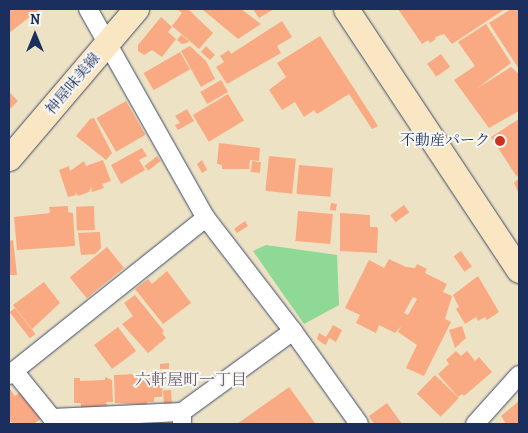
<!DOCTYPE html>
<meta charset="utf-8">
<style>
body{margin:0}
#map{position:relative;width:528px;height:433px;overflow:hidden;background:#ede2c4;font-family:Alegreya,"Noto Serif JP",serif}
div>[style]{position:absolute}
.green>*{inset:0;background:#8ed996}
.building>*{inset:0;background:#f9aa82;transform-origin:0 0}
.roads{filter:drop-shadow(0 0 1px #3a4a6d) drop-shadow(0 0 1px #3a4a6d)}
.street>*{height:18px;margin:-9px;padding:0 9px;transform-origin:9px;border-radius:9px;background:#fff}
.secondary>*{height:25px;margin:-12.5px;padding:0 12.5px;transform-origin:12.5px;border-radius:12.5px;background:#fbe6c3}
.dots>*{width:14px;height:14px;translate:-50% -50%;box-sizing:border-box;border:2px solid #f6f6f2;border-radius:50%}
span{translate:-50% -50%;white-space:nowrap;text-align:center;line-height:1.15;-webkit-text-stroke:4px #f6f6f2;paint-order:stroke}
.street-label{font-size:15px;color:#1b2f5e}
.poi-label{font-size:15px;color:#1b2f5e}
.right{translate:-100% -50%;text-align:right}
.neighbourhood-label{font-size:16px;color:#695a6b}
.frame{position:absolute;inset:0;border:10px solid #1b2f5e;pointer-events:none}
.north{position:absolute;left:10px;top:10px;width:50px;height:50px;-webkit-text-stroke:4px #f6f6f2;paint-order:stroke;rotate:0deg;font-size:14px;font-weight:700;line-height:20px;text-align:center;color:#1b2f5e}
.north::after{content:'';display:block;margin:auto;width:18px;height:22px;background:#1b2f5e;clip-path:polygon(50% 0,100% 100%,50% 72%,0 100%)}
</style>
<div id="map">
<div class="green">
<div style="clip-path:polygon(266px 245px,337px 255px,339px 305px,304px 324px,253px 251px)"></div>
</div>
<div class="building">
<div style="clip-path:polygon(9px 9px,40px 9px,9px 33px)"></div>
<div style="clip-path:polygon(177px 9px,188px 9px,213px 33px,199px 49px,172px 26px,182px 13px)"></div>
<div style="clip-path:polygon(202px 9px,241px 9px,261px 24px,238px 39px)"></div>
<div style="clip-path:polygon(253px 9px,274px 9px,259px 18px)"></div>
<div style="clip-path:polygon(398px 9px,505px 9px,452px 44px,444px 34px,435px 37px,436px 39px,430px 43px,428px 40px,422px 44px)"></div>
<div style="clip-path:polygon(511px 9px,519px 9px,519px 69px,489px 23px)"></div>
<div style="clip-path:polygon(161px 17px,172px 27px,168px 32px,176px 39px,162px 57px,152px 50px,144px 55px,138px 51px,138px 45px)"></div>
<div style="clip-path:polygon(282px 21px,292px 37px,277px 46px,281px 53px,227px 84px,216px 67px,224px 62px,220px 56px,229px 50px,231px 54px)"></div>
<div style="clip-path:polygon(486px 24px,511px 63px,476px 89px,511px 67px,519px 74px,519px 111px,489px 128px,454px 80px,475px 66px,458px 42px)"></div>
<div style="clip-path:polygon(181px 35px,189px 41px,187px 43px,182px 44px,177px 40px)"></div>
<div style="clip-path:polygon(320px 36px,355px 90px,378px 126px,372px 129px,349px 94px,317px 114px,314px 110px,304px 117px,295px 102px,282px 110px,269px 90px,286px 77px,277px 63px)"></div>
<div style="clip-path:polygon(190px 46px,206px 61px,215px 79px,201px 87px,181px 51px)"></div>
<div style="clip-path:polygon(206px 46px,215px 55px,210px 60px,201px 52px)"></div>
<div style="left:180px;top:52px;width:20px;height:42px;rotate:60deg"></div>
<div style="left:441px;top:54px;width:16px;height:17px;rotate:55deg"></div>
<div style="left:221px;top:80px;width:14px;height:24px;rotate:60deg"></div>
<div style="clip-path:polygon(9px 92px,18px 101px,9px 110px)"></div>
<div style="left:228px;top:94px;width:31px;height:41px;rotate:59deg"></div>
<div style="left:126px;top:101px;width:39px;height:34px;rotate:60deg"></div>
<div style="clip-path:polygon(187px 109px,194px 121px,178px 130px,175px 125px,180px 123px,175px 116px)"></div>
<div style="clip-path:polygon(94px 118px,112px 153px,106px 160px,76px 136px,90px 119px)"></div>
<div style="clip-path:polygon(519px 119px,519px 175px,517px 177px,491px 137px)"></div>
<div style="clip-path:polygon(219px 143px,260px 148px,259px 161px,250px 160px,249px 169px,222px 169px,222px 165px,217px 164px)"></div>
<div style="clip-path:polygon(142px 148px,147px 156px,139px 160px,145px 170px,121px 184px,111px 165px)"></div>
<div style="left:157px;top:156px;width:6px;height:16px;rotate:51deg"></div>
<div style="left:269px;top:156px;width:27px;height:35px;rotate:6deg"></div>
<div style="clip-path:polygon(103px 160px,111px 181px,102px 184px,104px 188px,92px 192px,91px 187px,89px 192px,78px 196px,75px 192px,76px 195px,68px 197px,59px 170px,69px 166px,70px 171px,84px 161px,86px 166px)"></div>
<div style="clip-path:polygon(202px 160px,207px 170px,202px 173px,197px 164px)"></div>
<div style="left:252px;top:161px;width:9px;height:11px;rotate:6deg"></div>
<div style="left:299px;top:165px;width:34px;height:29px;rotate:5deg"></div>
<div style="clip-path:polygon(519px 178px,519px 194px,514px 183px)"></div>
<div style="left:331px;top:203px;width:6px;height:7px;rotate:9deg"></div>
<div style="left:404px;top:205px;width:9px;height:17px;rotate:54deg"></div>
<div style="clip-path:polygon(68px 206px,68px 212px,73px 213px,75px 246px,17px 250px,14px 217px,50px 213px,49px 207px)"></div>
<div style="left:94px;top:206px;width:24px;height:18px;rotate:88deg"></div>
<div style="left:298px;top:211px;width:35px;height:30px;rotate:5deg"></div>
<div style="clip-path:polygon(340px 213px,370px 215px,370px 227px,377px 227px,378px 230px,377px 253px,340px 251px)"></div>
<div style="clip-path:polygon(245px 221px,248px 226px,237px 233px,234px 229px)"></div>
<div style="clip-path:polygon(100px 232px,101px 248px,95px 254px,81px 255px,78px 233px)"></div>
<div style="clip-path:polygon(13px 240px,17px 275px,9px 275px,9px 241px)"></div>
<div style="left:107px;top:247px;width:27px;height:48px;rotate:51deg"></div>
<div style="left:461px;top:251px;width:19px;height:9px;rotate:55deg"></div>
<div style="clip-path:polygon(evenodd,389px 259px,406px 267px,415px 268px,417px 264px,427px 269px,425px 273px,447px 284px,443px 292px,452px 296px,445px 319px,451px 322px,424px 376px,406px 368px,417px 345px,398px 332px,401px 326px,395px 333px,379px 325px,376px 333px,356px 323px,360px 315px,345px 308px,369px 260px,384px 268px,389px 259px,413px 297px,417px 299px,408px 315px,404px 313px,413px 297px)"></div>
<div style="clip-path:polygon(167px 271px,191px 303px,163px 324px,135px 289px,148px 279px,152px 284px)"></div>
<div style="clip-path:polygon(478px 276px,499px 312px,487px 320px,485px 317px,478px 321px,476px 317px,465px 324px,456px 309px,459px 307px,453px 295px)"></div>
<div style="clip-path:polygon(44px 282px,60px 303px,32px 329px,13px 305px)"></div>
<div style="clip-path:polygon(135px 295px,164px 331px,162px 333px,166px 338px,148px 353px,122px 324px,133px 316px,124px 303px)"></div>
<div style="left:15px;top:308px;width:33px;height:7px;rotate:52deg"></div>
<div style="clip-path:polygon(333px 325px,342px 330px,336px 342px,329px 338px,326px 345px,322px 343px,317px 339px,319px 333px,326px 337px)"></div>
<div style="clip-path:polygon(462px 326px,466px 338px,455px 348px,449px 330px)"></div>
<div style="left:118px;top:327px;width:30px;height:30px;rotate:53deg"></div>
<div style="clip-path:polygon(456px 351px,461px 356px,467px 351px,475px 361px,479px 357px,492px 372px,464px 396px,462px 394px,458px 397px,438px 374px,449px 364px,446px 360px)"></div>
<div style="clip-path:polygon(169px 363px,169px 369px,160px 369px,160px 364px)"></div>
<div style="clip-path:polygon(163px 373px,162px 397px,154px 397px,154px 402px,147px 402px,147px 405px,115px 403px,114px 375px)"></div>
<div style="left:435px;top:375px;width:33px;height:26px;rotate:44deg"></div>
<div style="clip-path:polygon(105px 377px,112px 380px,113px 402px,106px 402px,107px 407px,81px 408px,81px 403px,74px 403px,74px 378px,80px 378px,80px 381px,105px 380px)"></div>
<div style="clip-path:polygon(289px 387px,315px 423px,237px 424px)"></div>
<div style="clip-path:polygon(9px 388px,15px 396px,22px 391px,43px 417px,34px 424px,14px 424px,9px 421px)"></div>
<div style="left:171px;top:390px;width:14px;height:8px;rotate:86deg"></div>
<div style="clip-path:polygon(519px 401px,519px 424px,506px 424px,501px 416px)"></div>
<div style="clip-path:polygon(387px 403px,402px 424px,374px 424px,369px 416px)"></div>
<div style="left:153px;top:418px;width:17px;height:6px"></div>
</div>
<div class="roads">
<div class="street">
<div style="left:88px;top:9px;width:240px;rotate:60.6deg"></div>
<div style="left:206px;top:218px;width:143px;rotate:52.4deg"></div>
<div style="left:293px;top:331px;width:114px;rotate:54.6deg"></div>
<div style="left:14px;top:371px;width:60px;rotate:51deg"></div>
<div style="left:52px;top:418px;width:130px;rotate:-2.6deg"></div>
<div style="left:9px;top:375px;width:252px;rotate:-38.6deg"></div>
<div style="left:182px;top:424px;width:12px;rotate:-90deg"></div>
<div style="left:182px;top:412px;width:137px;rotate:-36.1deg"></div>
<div style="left:475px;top:424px;width:66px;rotate:-48.1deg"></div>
</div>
<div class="secondary">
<div style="left:346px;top:9px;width:313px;rotate:56.5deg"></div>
<div style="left:9px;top:158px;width:196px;rotate:-49.6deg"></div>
</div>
</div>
<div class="dots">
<div style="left:500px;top:141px;background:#c8321e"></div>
</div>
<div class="street-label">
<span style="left:73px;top:84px;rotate:-50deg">神屋味美線</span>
</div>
<div class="poi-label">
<span class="right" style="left:490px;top:141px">不動産パーク</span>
</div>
<div class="neighbourhood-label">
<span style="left:191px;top:380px">六軒屋町一丁目</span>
</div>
<div class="frame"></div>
<div class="north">N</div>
</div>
